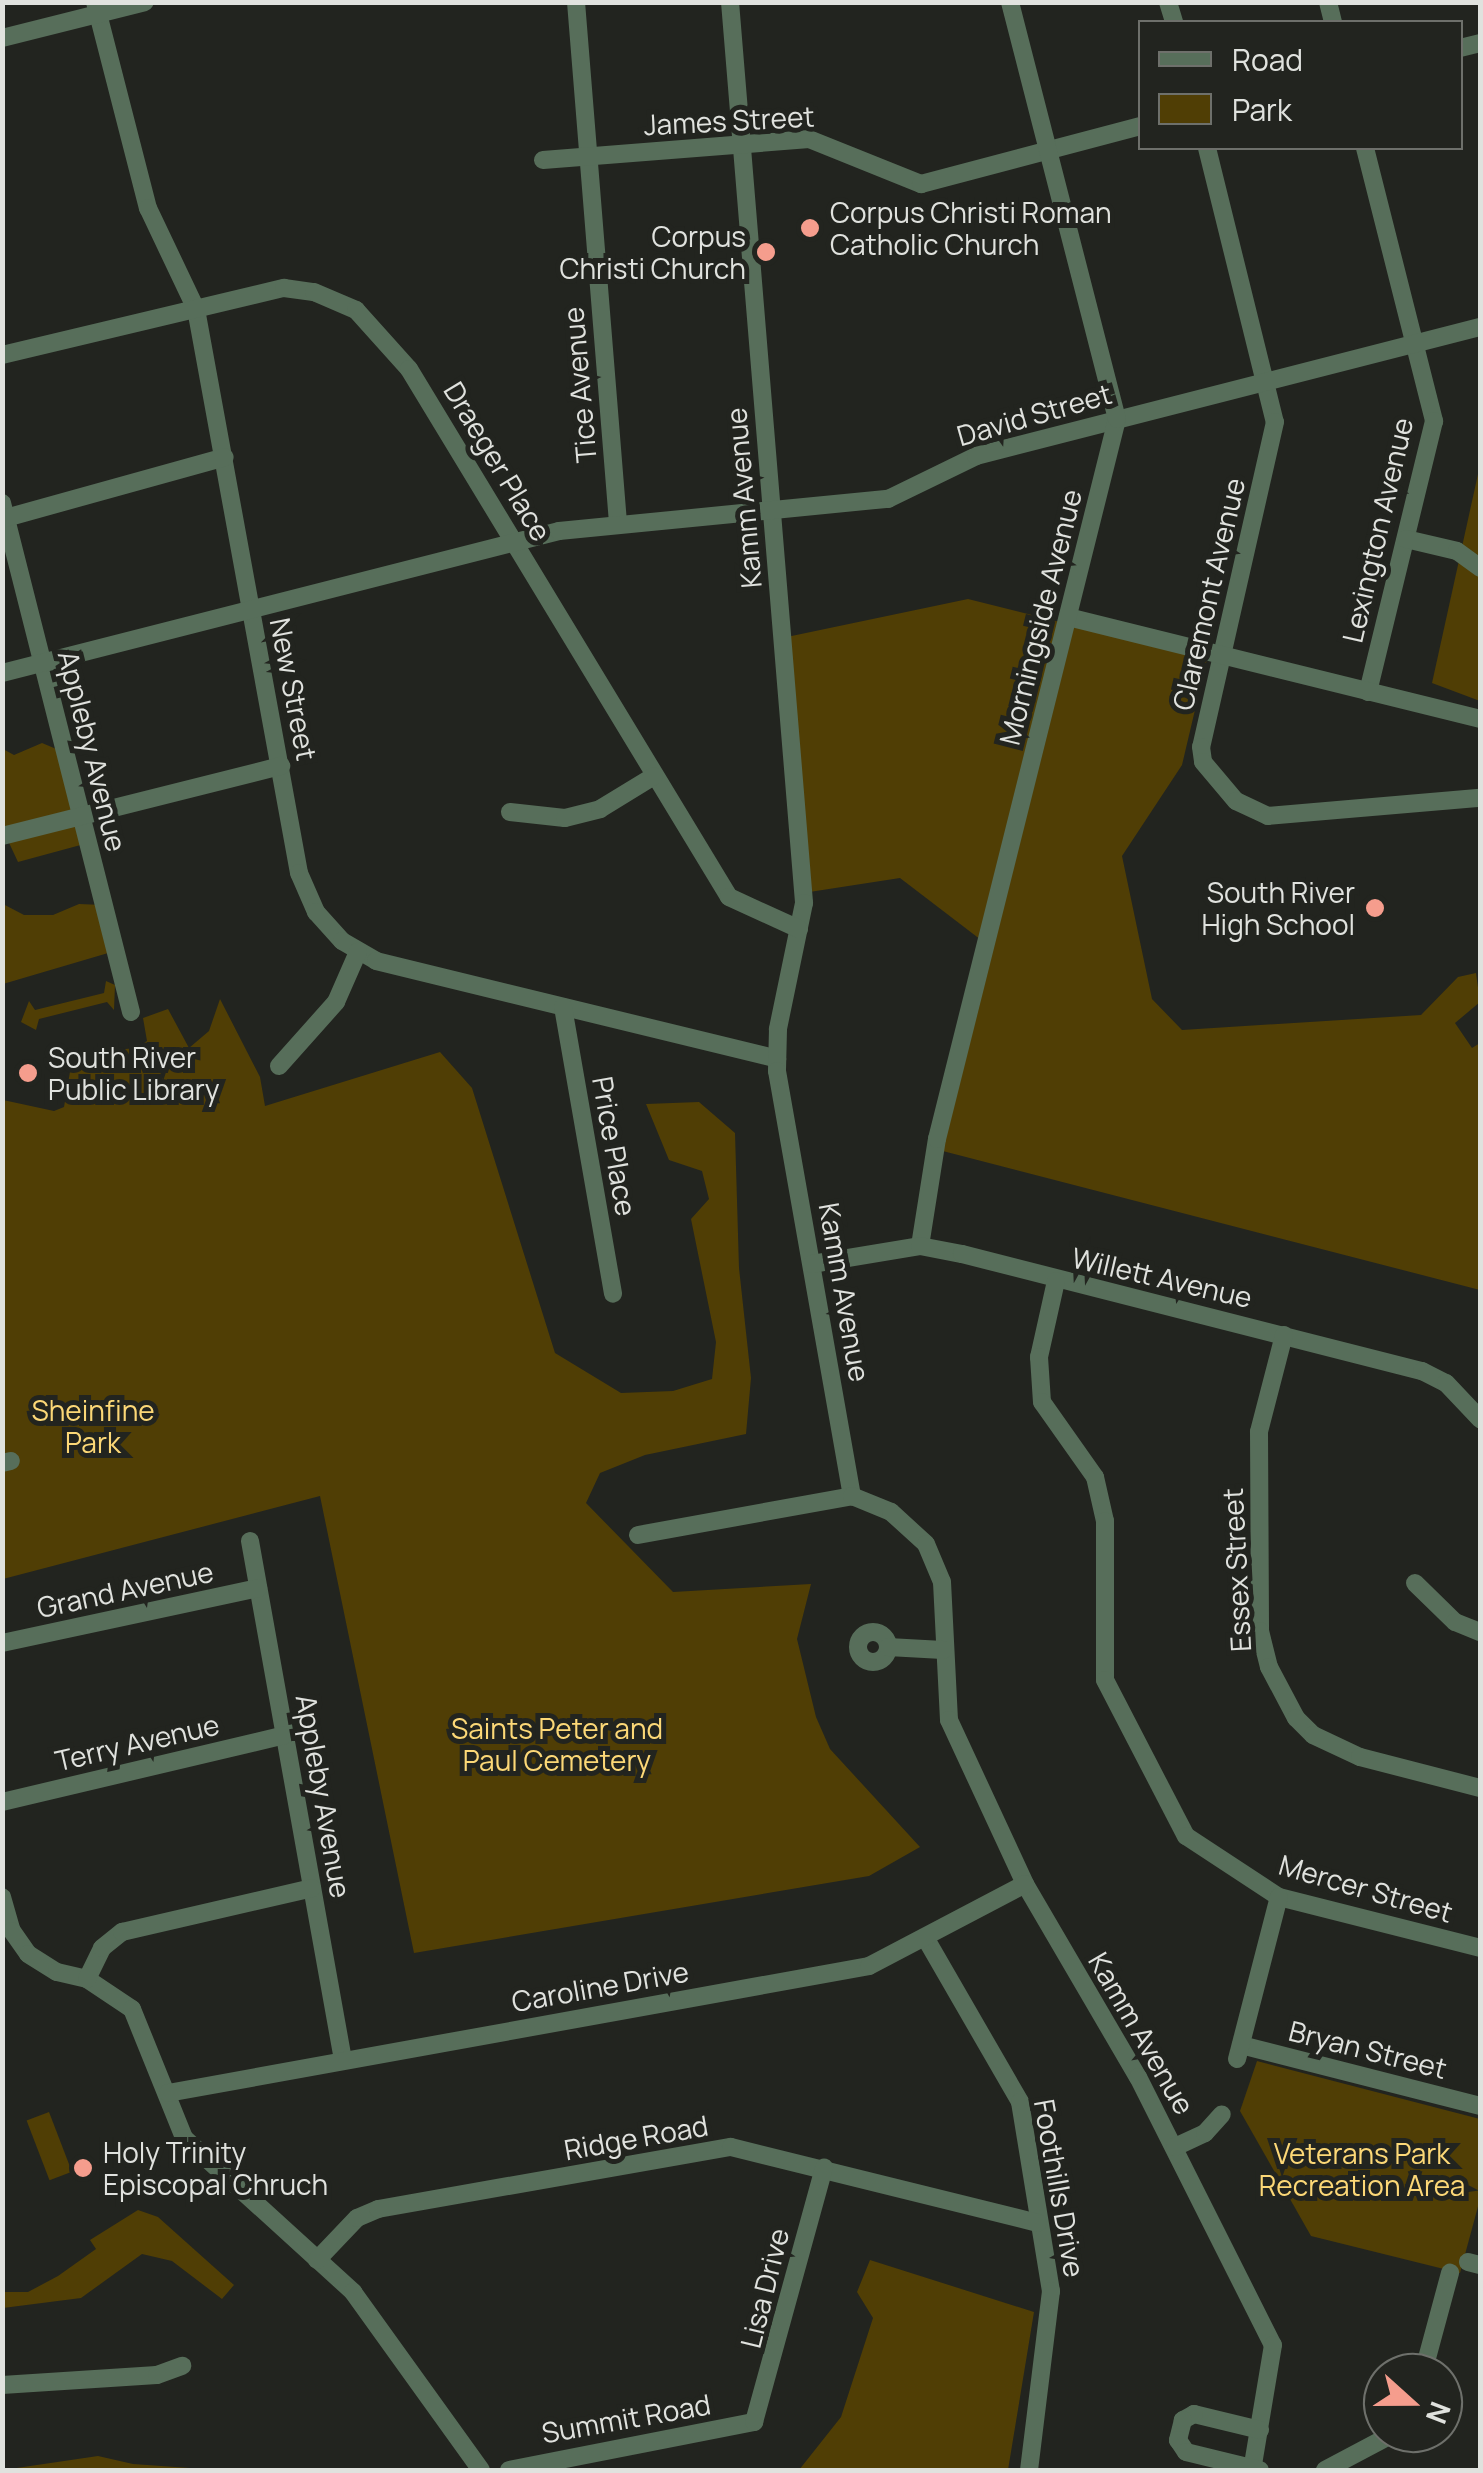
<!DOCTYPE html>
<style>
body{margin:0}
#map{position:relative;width:1483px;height:2473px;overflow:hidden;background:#22241f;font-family:Manrope,sans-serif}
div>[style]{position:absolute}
.green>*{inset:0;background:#503e05;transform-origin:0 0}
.minor>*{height:18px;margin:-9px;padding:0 9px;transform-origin:9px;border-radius:9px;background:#576e5a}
.minor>.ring{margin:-9px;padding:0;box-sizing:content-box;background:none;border:18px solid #576e5a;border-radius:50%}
.dots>*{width:28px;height:28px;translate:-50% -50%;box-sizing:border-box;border:5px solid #22241f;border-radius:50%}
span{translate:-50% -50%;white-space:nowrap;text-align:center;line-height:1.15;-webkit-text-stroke:10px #22241f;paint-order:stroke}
.street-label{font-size:28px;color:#e0e2de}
.poi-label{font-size:28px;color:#e0e2de}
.left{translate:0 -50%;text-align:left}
.right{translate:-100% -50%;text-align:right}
.park-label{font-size:28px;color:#fcd877}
.frame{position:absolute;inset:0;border:5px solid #e0e2de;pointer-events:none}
.legend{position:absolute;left:1138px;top:20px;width:325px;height:130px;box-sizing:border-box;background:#22241f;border:2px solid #6e706b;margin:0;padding:12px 18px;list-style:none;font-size:30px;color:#e0e2de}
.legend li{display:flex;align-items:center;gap:20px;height:50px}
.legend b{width:50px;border:2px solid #6e706b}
.north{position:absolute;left:1363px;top:2353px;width:100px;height:100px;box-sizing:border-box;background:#22241f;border:2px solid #6e706b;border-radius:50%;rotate:111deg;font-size:28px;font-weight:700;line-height:40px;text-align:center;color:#e0e2de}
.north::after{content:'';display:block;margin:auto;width:35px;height:45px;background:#f59d8d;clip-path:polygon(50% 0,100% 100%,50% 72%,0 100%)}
</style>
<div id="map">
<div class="green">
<div style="clip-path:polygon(1480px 465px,1480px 701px,1432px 683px)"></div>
<div style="clip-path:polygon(968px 599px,1207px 659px,1182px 765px,1122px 856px,1152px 999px,1182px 1030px,1421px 1015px,1458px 977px,1476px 973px,1480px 1002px,1455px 1023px,1472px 1048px,1480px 1043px,1480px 1290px,935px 1149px,985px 943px,900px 878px,803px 893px,782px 638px)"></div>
<div style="clip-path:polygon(42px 743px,66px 753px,88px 843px,18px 862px,3px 830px,3px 749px,14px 755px)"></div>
<div style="clip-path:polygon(3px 904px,24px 915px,53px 915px,79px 904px,103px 905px,115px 951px,3px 984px)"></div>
<div style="clip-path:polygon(106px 981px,115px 985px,114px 1010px,107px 1002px,39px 1019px,36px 1030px,21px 1022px,29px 1001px,35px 1010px,104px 993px)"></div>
<div style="clip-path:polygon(220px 999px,260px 1077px,265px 1106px,440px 1052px,472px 1088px,555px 1353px,621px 1393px,673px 1391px,712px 1379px,716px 1342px,691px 1219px,709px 1199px,702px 1171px,669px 1160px,646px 1104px,699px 1102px,735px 1133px,739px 1268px,751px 1378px,746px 1434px,645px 1455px,600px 1473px,586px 1503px,673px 1592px,811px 1584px,797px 1639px,816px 1717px,830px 1749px,920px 1847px,869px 1876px,414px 1953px,320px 1496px,3px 1579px,3px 1100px,54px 1111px,64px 1107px,73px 1054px,136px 1048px,147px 1041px,143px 1018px,168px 1009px,189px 1048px,209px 1031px)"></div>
<div style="clip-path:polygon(1257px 2061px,1480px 2119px,1480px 2199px,1460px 2273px,1311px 2236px,1240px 2111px)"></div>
<div style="left:49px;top:2112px;width:64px;height:24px;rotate:69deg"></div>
<div style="clip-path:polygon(138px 2210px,158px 2217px,234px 2285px,222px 2299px,172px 2261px,142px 2254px,81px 2298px,3px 2308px,3px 2292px,28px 2292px,58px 2276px,96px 2249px,90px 2240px)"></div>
<div style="clip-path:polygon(870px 2260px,1034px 2312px,1008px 2470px,799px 2470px,841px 2417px,873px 2318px,857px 2292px)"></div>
<div style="clip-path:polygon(98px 2456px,133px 2464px,218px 2470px,3px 2470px)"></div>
</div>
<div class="minor">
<div style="left:95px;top:2px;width:213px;rotate:75.6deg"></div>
<div style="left:148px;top:208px;width:112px;rotate:64.6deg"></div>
<div style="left:196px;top:309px;width:573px;rotate:79.65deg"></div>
<div style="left:299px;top:873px;width:43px;rotate:66.4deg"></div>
<div style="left:316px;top:912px;width:39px;rotate:48deg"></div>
<div style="left:342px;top:941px;width:39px;rotate:30deg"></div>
<div style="left:376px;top:961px;width:413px;rotate:13.7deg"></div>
<div style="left:576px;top:2px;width:523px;rotate:85.39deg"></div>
<div style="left:730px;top:2px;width:904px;rotate:85.3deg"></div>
<div style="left:804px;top:903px;width:129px;rotate:101.7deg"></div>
<div style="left:778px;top:1029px;width:42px;rotate:91.4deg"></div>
<div style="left:777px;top:1071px;width:432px;rotate:80deg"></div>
<div style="left:1168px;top:2px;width:21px;rotate:73deg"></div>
<div style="left:1328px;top:2px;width:21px;rotate:76deg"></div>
<div style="left:2px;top:38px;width:147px;rotate:-14.1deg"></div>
<div style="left:1460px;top:48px;width:21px;rotate:-14deg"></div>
<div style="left:1207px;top:148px;width:282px;rotate:76.1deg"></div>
<div style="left:1275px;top:422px;width:333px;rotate:102.8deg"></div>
<div style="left:1201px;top:747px;width:15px;rotate:82deg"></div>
<div style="left:1203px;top:762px;width:51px;rotate:49.8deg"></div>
<div style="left:1236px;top:801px;width:35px;rotate:25deg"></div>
<div style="left:1268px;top:816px;width:213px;rotate:-4.9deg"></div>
<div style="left:1365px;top:148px;width:282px;rotate:75.8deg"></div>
<div style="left:1434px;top:421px;width:279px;rotate:103.7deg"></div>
<div style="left:543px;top:160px;width:267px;rotate:-4.5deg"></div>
<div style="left:809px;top:139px;width:121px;rotate:21.9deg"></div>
<div style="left:921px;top:184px;width:227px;rotate:-14.8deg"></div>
<div style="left:2px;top:355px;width:290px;rotate:-13.4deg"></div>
<div style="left:284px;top:288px;width:30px;rotate:8deg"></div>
<div style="left:314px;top:292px;width:46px;rotate:23.2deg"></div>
<div style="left:356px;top:310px;width:79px;rotate:48.1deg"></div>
<div style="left:409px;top:369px;width:617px;rotate:58.78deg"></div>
<div style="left:729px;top:897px;width:77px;rotate:24.6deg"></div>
<div style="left:2px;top:503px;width:525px;rotate:75.78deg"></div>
<div style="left:2px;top:519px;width:231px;rotate:-15.5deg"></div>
<div style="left:1406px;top:539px;width:52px;rotate:13.2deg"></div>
<div style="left:1457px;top:551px;width:29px;rotate:36deg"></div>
<div style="left:1068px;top:617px;width:424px;rotate:13.9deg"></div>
<div style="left:2px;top:673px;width:575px;rotate:-14.3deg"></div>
<div style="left:559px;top:531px;width:331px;rotate:-5.6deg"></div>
<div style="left:888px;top:499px;width:98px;rotate:-26deg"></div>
<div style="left:976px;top:456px;width:520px;rotate:-14.36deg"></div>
<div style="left:510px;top:812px;width:55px;rotate:6.2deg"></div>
<div style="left:565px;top:818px;width:36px;rotate:-14deg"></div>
<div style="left:600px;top:809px;width:63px;rotate:-31.4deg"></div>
<div style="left:2px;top:836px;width:288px;rotate:-14.1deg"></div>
<div style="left:563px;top:1007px;width:291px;rotate:80.1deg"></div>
<div style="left:279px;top:1066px;width:86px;rotate:-48.3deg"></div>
<div style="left:336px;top:1002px;width:55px;rotate:-66.3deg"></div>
<div style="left:920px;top:1246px;width:108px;rotate:-81deg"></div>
<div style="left:937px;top:1139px;width:742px;rotate:-75.96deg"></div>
<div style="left:1117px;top:419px;width:431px;rotate:-104.4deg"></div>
<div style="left:812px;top:1264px;width:109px;rotate:-9.5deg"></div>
<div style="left:920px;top:1246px;width:43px;rotate:10.8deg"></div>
<div style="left:962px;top:1254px;width:475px;rotate:14.3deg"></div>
<div style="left:1422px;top:1371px;width:27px;rotate:27deg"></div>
<div style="left:1446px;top:1383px;width:50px;rotate:46.6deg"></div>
<div style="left:1056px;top:1281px;width:78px;rotate:102.6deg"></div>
<div style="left:1039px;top:1357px;width:45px;rotate:86.2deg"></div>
<div style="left:1042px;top:1402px;width:92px;rotate:54.8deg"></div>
<div style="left:1095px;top:1477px;width:45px;rotate:77.2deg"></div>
<div style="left:1105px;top:1521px;width:159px;rotate:90deg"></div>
<div style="left:1105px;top:1680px;width:176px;rotate:62.6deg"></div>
<div style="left:1186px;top:1836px;width:111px;rotate:33.3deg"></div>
<div style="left:1279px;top:1897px;width:207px;rotate:14.2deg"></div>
<div style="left:1284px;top:1335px;width:100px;rotate:104.5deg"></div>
<div style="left:1259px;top:1432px;width:199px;rotate:89.7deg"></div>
<div style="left:1260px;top:1631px;width:37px;rotate:76deg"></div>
<div style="left:1269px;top:1667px;width:58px;rotate:62.1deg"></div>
<div style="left:1296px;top:1718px;width:24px;rotate:45deg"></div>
<div style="left:1313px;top:1735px;width:52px;rotate:25.1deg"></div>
<div style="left:1360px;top:1757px;width:124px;rotate:14.5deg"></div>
<div style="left:2px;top:1463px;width:9px;rotate:-13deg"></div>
<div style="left:638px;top:1535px;width:218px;rotate:-10.3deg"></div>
<div style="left:852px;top:1496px;width:42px;rotate:22.3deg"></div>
<div style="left:891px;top:1512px;width:47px;rotate:42.4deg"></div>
<div style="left:926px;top:1544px;width:41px;rotate:67.2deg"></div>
<div style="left:942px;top:1582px;width:138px;rotate:87.1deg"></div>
<div style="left:949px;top:1720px;width:181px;rotate:65.1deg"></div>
<div style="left:1025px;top:1884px;width:224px;rotate:59.7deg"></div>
<div style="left:1138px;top:2077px;width:300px;rotate:63.3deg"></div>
<div style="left:1273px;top:2345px;width:127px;rotate:99.5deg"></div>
<div style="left:250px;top:1541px;width:527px;rotate:79.84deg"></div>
<div style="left:1415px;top:1583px;width:56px;rotate:44.3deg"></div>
<div style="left:1455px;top:1622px;width:27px;rotate:22deg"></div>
<div class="ring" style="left:858px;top:1632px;width:12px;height:12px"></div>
<div style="left:2px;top:1643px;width:262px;rotate:-12.1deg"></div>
<div style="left:888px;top:1647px;width:55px;rotate:3.1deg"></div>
<div style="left:2px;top:1802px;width:291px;rotate:-13.3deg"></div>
<div style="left:2px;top:1897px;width:35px;rotate:74deg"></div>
<div style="left:12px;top:1931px;width:28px;rotate:55deg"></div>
<div style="left:28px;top:1954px;width:34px;rotate:32deg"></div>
<div style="left:57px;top:1972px;width:31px;rotate:13deg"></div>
<div style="left:87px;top:1979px;width:54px;rotate:33.7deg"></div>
<div style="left:132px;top:2009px;width:139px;rotate:68deg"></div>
<div style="left:184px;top:2138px;width:229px;rotate:42.3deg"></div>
<div style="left:353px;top:2292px;width:219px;rotate:54.3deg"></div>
<div style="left:926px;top:1939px;width:188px;rotate:60deg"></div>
<div style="left:1020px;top:2102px;width:192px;rotate:80.7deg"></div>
<div style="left:1051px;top:2291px;width:180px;rotate:97deg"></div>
<div style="left:87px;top:1979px;width:34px;rotate:-64deg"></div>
<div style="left:102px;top:1948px;width:26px;rotate:-39deg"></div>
<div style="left:122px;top:1932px;width:195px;rotate:-13deg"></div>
<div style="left:1241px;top:2045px;width:247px;rotate:14.3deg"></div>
<div style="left:1237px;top:2059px;width:167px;rotate:-75.5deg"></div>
<div style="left:168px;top:2093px;width:712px;rotate:-10.27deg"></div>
<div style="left:869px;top:1966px;width:176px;rotate:-27.7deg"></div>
<div style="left:1175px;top:2147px;width:33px;rotate:-25deg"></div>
<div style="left:1205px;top:2133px;width:25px;rotate:-48deg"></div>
<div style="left:317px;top:2260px;width:58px;rotate:-46.4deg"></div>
<div style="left:357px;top:2218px;width:23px;rotate:-23deg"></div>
<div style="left:378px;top:2209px;width:358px;rotate:-10deg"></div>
<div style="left:731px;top:2147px;width:316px;rotate:13.9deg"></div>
<div style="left:1468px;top:2262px;width:12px;rotate:14deg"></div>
<div style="left:1423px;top:2373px;width:104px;rotate:-74.9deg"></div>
<div style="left:2px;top:2385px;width:155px;rotate:-3.7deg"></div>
<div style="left:157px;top:2375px;width:27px;rotate:-20deg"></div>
<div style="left:1260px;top:2430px;width:68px;rotate:-166.4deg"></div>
<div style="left:1194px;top:2414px;width:13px;rotate:151deg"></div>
<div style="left:1183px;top:2420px;width:21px;rotate:104deg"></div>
<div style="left:1178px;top:2440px;width:14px;rotate:56deg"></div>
<div style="left:1186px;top:2452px;width:76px;rotate:13.7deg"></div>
<div style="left:509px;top:2470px;width:250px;rotate:-11.1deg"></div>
<div style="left:754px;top:2422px;width:264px;rotate:-74.6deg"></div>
<div style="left:1325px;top:2470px;width:79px;rotate:-27.9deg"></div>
</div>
<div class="dots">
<div style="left:810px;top:228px;background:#f59d8d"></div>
<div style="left:766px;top:252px;background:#f59d8d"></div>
<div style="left:1375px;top:908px;background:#f59d8d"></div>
<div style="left:28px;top:1073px;background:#f59d8d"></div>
<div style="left:83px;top:2168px;background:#f59d8d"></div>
</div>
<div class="street-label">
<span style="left:729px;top:120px;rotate:-3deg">James Street</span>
<span style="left:579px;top:385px;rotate:-95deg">Tice Avenue</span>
<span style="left:1034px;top:414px;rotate:-16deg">David Street</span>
<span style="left:498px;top:461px;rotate:59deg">Draeger Place</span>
<span style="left:743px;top:498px;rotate:-95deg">Kamm Avenue</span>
<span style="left:1377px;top:530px;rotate:-77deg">Lexington Avenue</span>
<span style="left:1208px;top:594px;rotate:-77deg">Claremont Avenue</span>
<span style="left:1040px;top:617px;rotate:-76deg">Morningside Avenue</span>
<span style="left:294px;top:689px;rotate:79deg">New Street</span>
<span style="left:93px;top:751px;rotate:76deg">Appleby Avenue</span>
<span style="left:615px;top:1146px;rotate:80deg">Price Place</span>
<span style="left:1162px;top:1277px;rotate:13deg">Willett Avenue</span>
<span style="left:845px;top:1292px;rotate:80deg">Kamm Avenue</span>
<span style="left:1236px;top:1570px;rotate:-93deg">Essex Street</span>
<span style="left:125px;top:1589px;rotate:-12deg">Grand Avenue</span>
<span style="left:137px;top:1742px;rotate:-13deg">Terry Avenue</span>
<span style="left:324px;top:1796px;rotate:80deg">Appleby Avenue</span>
<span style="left:1366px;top:1888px;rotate:16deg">Mercer Street</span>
<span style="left:600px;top:1986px;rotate:-10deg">Caroline Drive</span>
<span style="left:1142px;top:2033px;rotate:60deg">Kamm Avenue</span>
<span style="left:1368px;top:2049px;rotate:14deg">Bryan Street</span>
<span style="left:636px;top:2137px;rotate:-10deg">Ridge Road</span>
<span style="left:1060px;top:2188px;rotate:80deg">Foothills Drive</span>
<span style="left:764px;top:2288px;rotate:-76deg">Lisa Drive</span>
<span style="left:626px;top:2418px;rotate:-10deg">Summit Road</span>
</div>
<div class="poi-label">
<span class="left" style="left:830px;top:228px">Corpus Christi Roman<br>Catholic Church</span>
<span class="right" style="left:746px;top:252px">Corpus<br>Christi Church</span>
<span class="right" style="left:1355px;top:908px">South River<br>High School</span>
<span class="left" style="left:48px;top:1073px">South River<br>Public Library</span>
<span class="left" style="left:103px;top:2168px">Holy Trinity<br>Episcopal Chruch</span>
</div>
<div class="park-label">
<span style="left:93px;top:1426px">Sheinfine<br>Park</span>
<span style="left:557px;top:1744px">Saints Peter and<br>Paul Cemetery</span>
<span style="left:1362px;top:2169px">Veterans Park<br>Recreation Area</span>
</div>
<div class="frame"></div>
<ul class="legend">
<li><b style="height:12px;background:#576e5a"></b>Road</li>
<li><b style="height:28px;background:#503e05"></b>Park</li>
</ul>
<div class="north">N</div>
</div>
